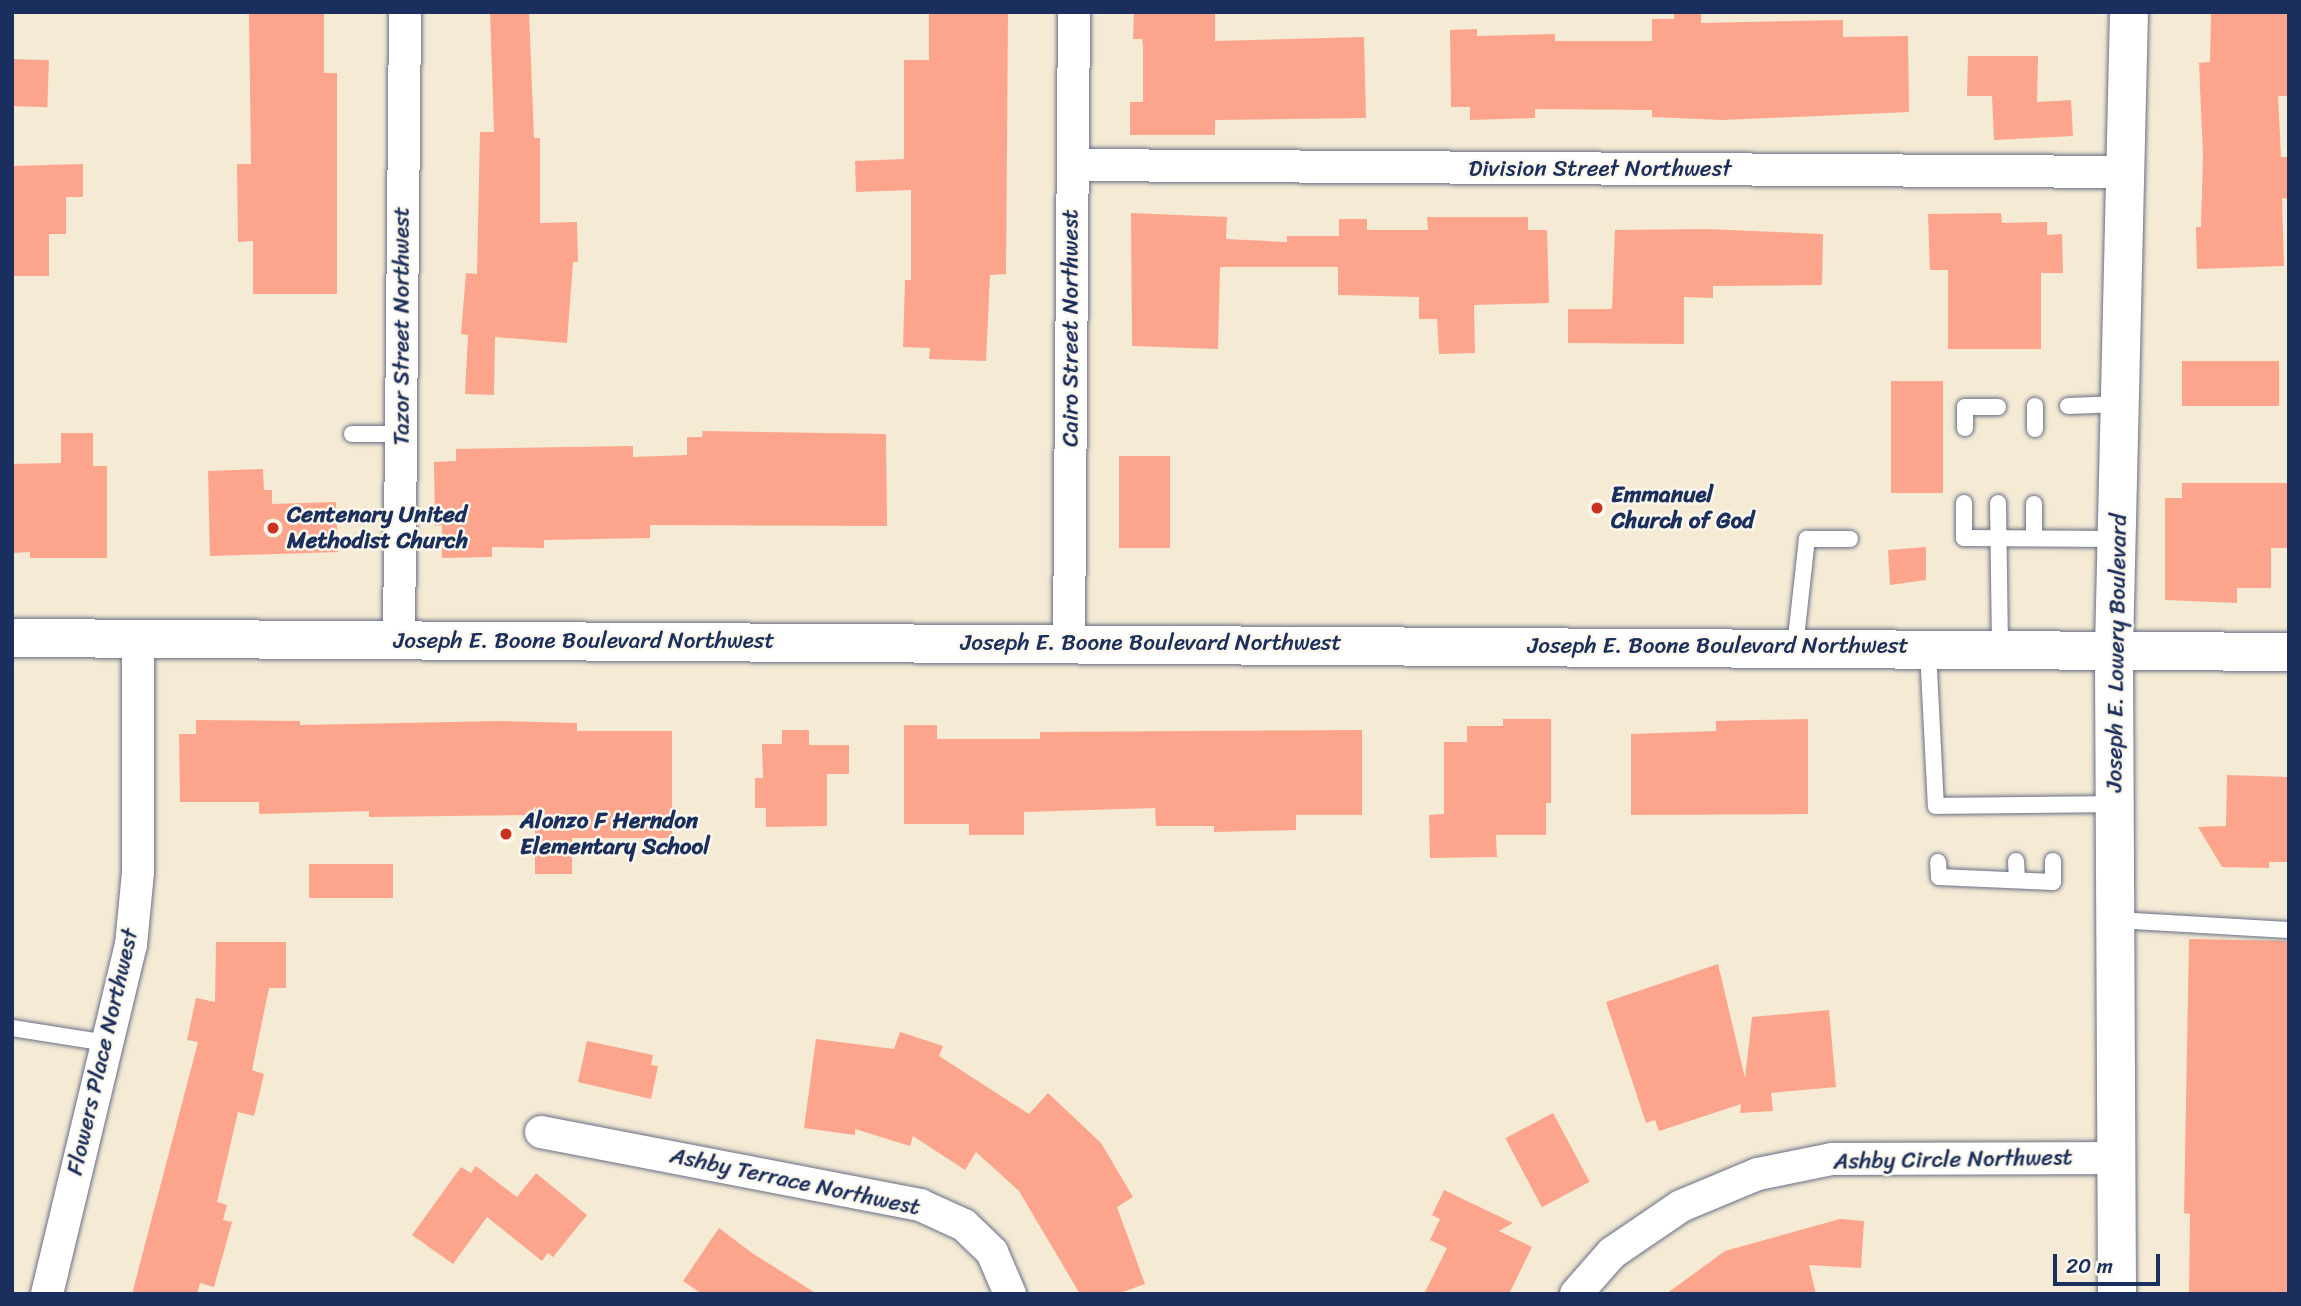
<!DOCTYPE html>
<style>
body{margin:0}
#map{position:relative;width:2301px;height:1306px;overflow:hidden;background:#f5ead4;font-family:Sriracha,sans-serif}
div>[style]{position:absolute}
.building>*{inset:0;background:#fca58c;transform-origin:0 0}
.roads{filter:drop-shadow(0 0 2px #677087) drop-shadow(0 0 2px #677087)}
.lane>*{height:16px;margin:-8px;padding:0 8px;transform-origin:8px;border-radius:8px;background:#fff}
.street>*{height:32px;margin:-16px;padding:0 16px;transform-origin:16px;border-radius:16px;background:#fff}
.secondary>*{height:38px;margin:-19px;padding:0 19px;transform-origin:19px;border-radius:19px;background:#fff}
.dots>*{width:19px;height:19px;translate:-50% -50%;box-sizing:border-box;border:4px solid #fbf7ec;border-radius:50%}
span{translate:-50% -50%;white-space:nowrap;text-align:center;line-height:1.15;-webkit-text-stroke:5px #fbf7ec;paint-order:stroke}
.street-label{font-size:23px;color:#1b2f5e}
.poi-label{font-size:23px;color:#1b2f5e;font-weight:700}
.left{translate:0 -50%;text-align:left}
.frame{position:absolute;inset:0;border:14px solid #1b2f5e;pointer-events:none}
.scale{position:absolute;left:2053px;top:1254px;width:107px;height:32px;box-sizing:border-box;border:4px solid #1b2f5e;border-top:0;padding-left:9px;font-size:21px;line-height:24px;white-space:nowrap;color:#1b2f5e;-webkit-text-stroke:5px #fbf7ec;paint-order:stroke}
</style>
<div id="map">
<div class="building">
<div style="clip-path:polygon(249px 12px,324px 12px,324px 73px,337px 73px,337px 294px,253px 294px,253px 241px,238px 242px,237px 164px,251px 164px)"></div>
<div style="clip-path:polygon(490px 12px,529px 12px,534px 138px,540px 138px,540px 223px,577px 222px,578px 262px,573px 262px,567px 343px,495px 337px,494px 395px,465px 394px,468px 335px,461px 334px,466px 273px,477px 274px,480px 132px,494px 132px)"></div>
<div style="clip-path:polygon(929px 12px,1008px 12px,1006px 274px,990px 275px,986px 361px,929px 359px,930px 348px,903px 347px,905px 280px,911px 280px,911px 190px,856px 192px,855px 161px,904px 159px,904px 60px,929px 60px)"></div>
<div style="clip-path:polygon(1134px 12px,1215px 12px,1215px 41px,1364px 37px,1366px 118px,1215px 120px,1215px 135px,1130px 135px,1130px 102px,1143px 102px,1143px 46px,1142px 39px,1133px 39px)"></div>
<div style="clip-path:polygon(1674px 12px,1701px 12px,1701px 23px,1843px 20px,1843px 37px,1908px 36px,1909px 112px,1723px 120px,1652px 117px,1652px 110px,1535px 109px,1535px 118px,1470px 120px,1470px 107px,1451px 107px,1450px 30px,1477px 29px,1477px 36px,1555px 34px,1555px 41px,1652px 41px,1652px 19px,1674px 19px)"></div>
<div style="clip-path:polygon(2211px 12px,2289px 12px,2289px 96px,2278px 96px,2281px 157px,2289px 157px,2289px 199px,2282px 198px,2284px 266px,2197px 269px,2196px 227px,2201px 227px,2203px 156px,2199px 63px,2210px 62px)"></div>
<div style="clip-path:polygon(1968px 56px,2038px 56px,2037px 102px,2071px 100px,2073px 136px,1994px 140px,1992px 96px,1967px 96px)"></div>
<div style="left:12px;top:59px;width:37px;height:47px;rotate:2deg"></div>
<div style="clip-path:polygon(83px 164px,83px 197px,66px 197px,66px 234px,49px 234px,49px 276px,12px 276px,12px 166px)"></div>
<div style="clip-path:polygon(1131px 213px,1227px 217px,1226px 239px,1287px 242px,1287px 236px,1339px 236px,1339px 219px,1367px 219px,1367px 230px,1428px 230px,1427px 217px,1528px 217px,1528px 230px,1547px 230px,1549px 303px,1474px 305px,1475px 353px,1439px 354px,1437px 319px,1419px 319px,1419px 297px,1338px 295px,1338px 267px,1220px 267px,1218px 349px,1132px 346px)"></div>
<div style="clip-path:polygon(2001px 213px,2002px 223px,2047px 222px,2047px 235px,2062px 234px,2063px 273px,2041px 273px,2041px 349px,1948px 349px,1948px 270px,1930px 270px,1928px 214px)"></div>
<div style="clip-path:polygon(1708px 229px,1823px 234px,1822px 285px,1713px 286px,1713px 298px,1684px 297px,1684px 344px,1568px 343px,1568px 309px,1612px 309px,1615px 230px)"></div>
<div style="left:2182px;top:361px;width:97px;height:45px"></div>
<div style="left:1943px;top:381px;width:112px;height:52px;rotate:90deg"></div>
<div style="clip-path:polygon(703px 431px,886px 434px,887px 526px,650px 525px,650px 538px,544px 540px,544px 548px,492px 547px,492px 557px,442px 558px,442px 525px,435px 526px,434px 462px,456px 461px,456px 449px,633px 446px,633px 457px,687px 455px,687px 437px,702px 437px)"></div>
<div style="clip-path:polygon(61px 433px,93px 433px,93px 466px,107px 466px,107px 558px,30px 558px,30px 552px,12px 553px,12px 464px,61px 463px)"></div>
<div style="left:1119px;top:456px;width:51px;height:92px"></div>
<div style="clip-path:polygon(263px 469px,264px 490px,272px 490px,272px 504px,336px 502px,338px 552px,210px 556px,208px 471px)"></div>
<div style="clip-path:polygon(2182px 483px,2289px 483px,2289px 548px,2271px 548px,2271px 588px,2237px 588px,2237px 603px,2165px 600px,2165px 498px,2182px 498px)"></div>
<div style="clip-path:polygon(1926px 547px,1926px 580px,1890px 585px,1888px 550px)"></div>
<div style="clip-path:polygon(1503px 719px,1551px 719px,1551px 803px,1546px 803px,1546px 835px,1496px 835px,1497px 857px,1430px 858px,1429px 815px,1444px 814px,1444px 742px,1467px 742px,1467px 726px,1503px 726px)"></div>
<div style="clip-path:polygon(1808px 719px,1808px 814px,1631px 815px,1631px 734px,1716px 731px,1716px 721px)"></div>
<div style="clip-path:polygon(196px 720px,300px 721px,300px 725px,502px 721px,577px 723px,577px 731px,672px 731px,672px 838px,572px 838px,572px 874px,535px 874px,535px 815px,369px 817px,369px 811px,259px 814px,259px 802px,180px 802px,179px 734px,196px 734px)"></div>
<div style="clip-path:polygon(904px 725px,937px 725px,937px 739px,1040px 739px,1040px 732px,1362px 730px,1362px 815px,1296px 815px,1296px 830px,1214px 832px,1214px 826px,1156px 826px,1155px 808px,1024px 812px,1024px 835px,969px 835px,969px 824px,904px 824px)"></div>
<div style="clip-path:polygon(782px 730px,809px 730px,809px 745px,849px 745px,849px 774px,827px 774px,827px 826px,766px 827px,766px 808px,755px 808px,755px 778px,763px 778px,762px 744px,782px 744px)"></div>
<div style="clip-path:polygon(2227px 775px,2289px 777px,2289px 862px,2269px 862px,2269px 868px,2222px 867px,2198px 827px,2226px 826px)"></div>
<div style="left:309px;top:864px;width:84px;height:34px"></div>
<div style="clip-path:polygon(2189px 939px,2289px 941px,2289px 1294px,2189px 1294px,2190px 1214px,2184px 1213px)"></div>
<div style="clip-path:polygon(216px 942px,286px 942px,286px 988px,269px 988px,252px 1070px,264px 1074px,254px 1116px,238px 1112px,217px 1202px,227px 1205px,223px 1220px,232px 1222px,214px 1287px,200px 1283px,197px 1294px,132px 1294px,198px 1042px,187px 1040px,196px 998px,215px 1002px)"></div>
<div style="clip-path:polygon(1718px 964px,1745px 1078px,1752px 1017px,1829px 1010px,1836px 1087px,1771px 1093px,1773px 1111px,1740px 1113px,1741px 1104px,1659px 1131px,1655px 1120px,1646px 1123px,1606px 1002px)"></div>
<div style="clip-path:polygon(900px 1032px,943px 1046px,939px 1056px,1029px 1114px,1048px 1093px,1101px 1143px,1133px 1197px,1117px 1207px,1145px 1284px,1117px 1294px,1080px 1294px,1019px 1191px,976px 1152px,965px 1170px,913px 1136px,910px 1146px,855px 1129px,855px 1135px,804px 1128px,816px 1039px,894px 1049px)"></div>
<div style="clip-path:polygon(587px 1041px,653px 1055px,651px 1065px,658px 1066px,651px 1099px,578px 1082px)"></div>
<div style="left:1553px;top:1113px;width:78px;height:54px;rotate:62deg"></div>
<div style="clip-path:polygon(476px 1166px,517px 1197px,536px 1173px,587px 1215px,553px 1257px,548px 1253px,542px 1261px,487px 1217px,453px 1264px,412px 1235px,461px 1167px,471px 1173px)"></div>
<div style="clip-path:polygon(1444px 1190px,1513px 1223px,1499px 1231px,1532px 1247px,1509px 1294px,1424px 1294px,1447px 1248px,1430px 1240px,1440px 1219px,1432px 1215px)"></div>
<div style="clip-path:polygon(1840px 1219px,1864px 1221px,1861px 1268px,1809px 1265px,1816px 1294px,1666px 1294px,1725px 1251px)"></div>
<div style="clip-path:polygon(719px 1228px,752px 1253px,817px 1294px,702px 1294px,683px 1281px)"></div>
</div>
<div class="roads">
<div class="lane">
<div style="left:2035px;top:406px;width:23px;rotate:90deg"></div>
<div style="left:2068px;top:406px;width:53px;rotate:-2.2deg"></div>
<div style="left:1965px;top:428px;width:21px;rotate:-90deg"></div>
<div style="left:1965px;top:407px;width:33px"></div>
<div style="left:352px;top:434px;width:49px"></div>
<div style="left:1964px;top:503px;width:35px;rotate:90deg"></div>
<div style="left:1964px;top:538px;width:153px;rotate:0.4deg"></div>
<div style="left:1998px;top:503px;width:145px;rotate:89.2deg"></div>
<div style="left:2034px;top:504px;width:34px;rotate:90deg"></div>
<div style="left:1795px;top:647px;width:109px;rotate:-83.7deg"></div>
<div style="left:1807px;top:539px;width:43px"></div>
<div style="left:1928px;top:650px;width:156px;rotate:87.1deg"></div>
<div style="left:1936px;top:806px;width:179px;rotate:-0.6deg"></div>
<div style="left:2016px;top:861px;width:19px;rotate:87deg"></div>
<div style="left:1938px;top:862px;width:15px;rotate:86deg"></div>
<div style="left:1939px;top:877px;width:114px;rotate:2.5deg"></div>
<div style="left:2053px;top:882px;width:21px;rotate:-90deg"></div>
<div style="left:2116px;top:920px;width:173px;rotate:3.3deg"></div>
<div style="left:12px;top:1028px;width:96px;rotate:9deg"></div>
</div>
<div class="street">
<div style="left:1073px;top:165px;width:1055px;rotate:0.38deg"></div>
<div style="left:399px;top:640px;width:628px;rotate:-89.45deg"></div>
<div style="left:1069px;top:643px;width:631px;rotate:-89.55deg"></div>
<div style="left:541px;top:1132px;width:386px;rotate:10.9deg"></div>
<div style="left:920px;top:1205px;width:48px;rotate:24.4deg"></div>
<div style="left:964px;top:1225px;width:39px;rotate:44deg"></div>
<div style="left:992px;top:1252px;width:46px;rotate:66.8deg"></div>
<div style="left:47px;top:1294px;width:359px;rotate:-76.5deg"></div>
<div style="left:131px;top:945px;width:73px;rotate:-84.5deg"></div>
<div style="left:138px;top:872px;width:234px;rotate:-90deg"></div>
<div style="left:1576px;top:1294px;width:55px;rotate:-48.7deg"></div>
<div style="left:1612px;top:1253px;width:83px;rotate:-34.3deg"></div>
<div style="left:1681px;top:1206px;width:83px;rotate:-22.6deg"></div>
<div style="left:1758px;top:1174px;width:76px;rotate:-11.5deg"></div>
<div style="left:1832px;top:1159px;width:286px;rotate:-0.2deg"></div>
</div>
<div class="secondary">
<div style="left:12px;top:638px;width:2277px;rotate:0.35deg"></div>
<div style="left:2117px;top:1294px;width:646px;rotate:-90.27deg"></div>
<div style="left:2114px;top:648px;width:636px;rotate:-88.65deg"></div>
</div>
</div>
<div class="dots">
<div style="left:1597px;top:508px;background:#c8321e"></div>
<div style="left:273px;top:528px;background:#c8321e"></div>
<div style="left:506px;top:834px;background:#c8321e"></div>
</div>
<div class="street-label">
<span style="left:1600px;top:169px">Division Street Northwest</span>
<span style="left:402px;top:326px;rotate:-90deg">Tazor Street Northwest</span>
<span style="left:1071px;top:328px;rotate:-90deg">Cairo Street Northwest</span>
<span style="left:584px;top:641px">Joseph E. Boone Boulevard Northwest</span>
<span style="left:1151px;top:643px">Joseph E. Boone Boulevard Northwest</span>
<span style="left:1718px;top:646px">Joseph E. Boone Boulevard Northwest</span>
<span style="left:2117px;top:653px;rotate:-89deg">Joseph E. Lowery Boulevard</span>
<span style="left:103px;top:1052px;rotate:-77deg">Flowers Place Northwest</span>
<span style="left:1953px;top:1160px;rotate:-1deg">Ashby Circle Northwest</span>
<span style="left:795px;top:1182px;rotate:12deg">Ashby Terrace Northwest</span>
</div>
<div class="poi-label">
<span class="left" style="left:1611px;top:508px">Emmanuel<br>Church of God</span>
<span class="left" style="left:287px;top:528px">Centenary United<br>Methodist Church</span>
<span class="left" style="left:520px;top:834px">Alonzo F Herndon<br>Elementary School</span>
</div>
<div class="frame"></div>
<div class="scale">20 m</div>
</div>
